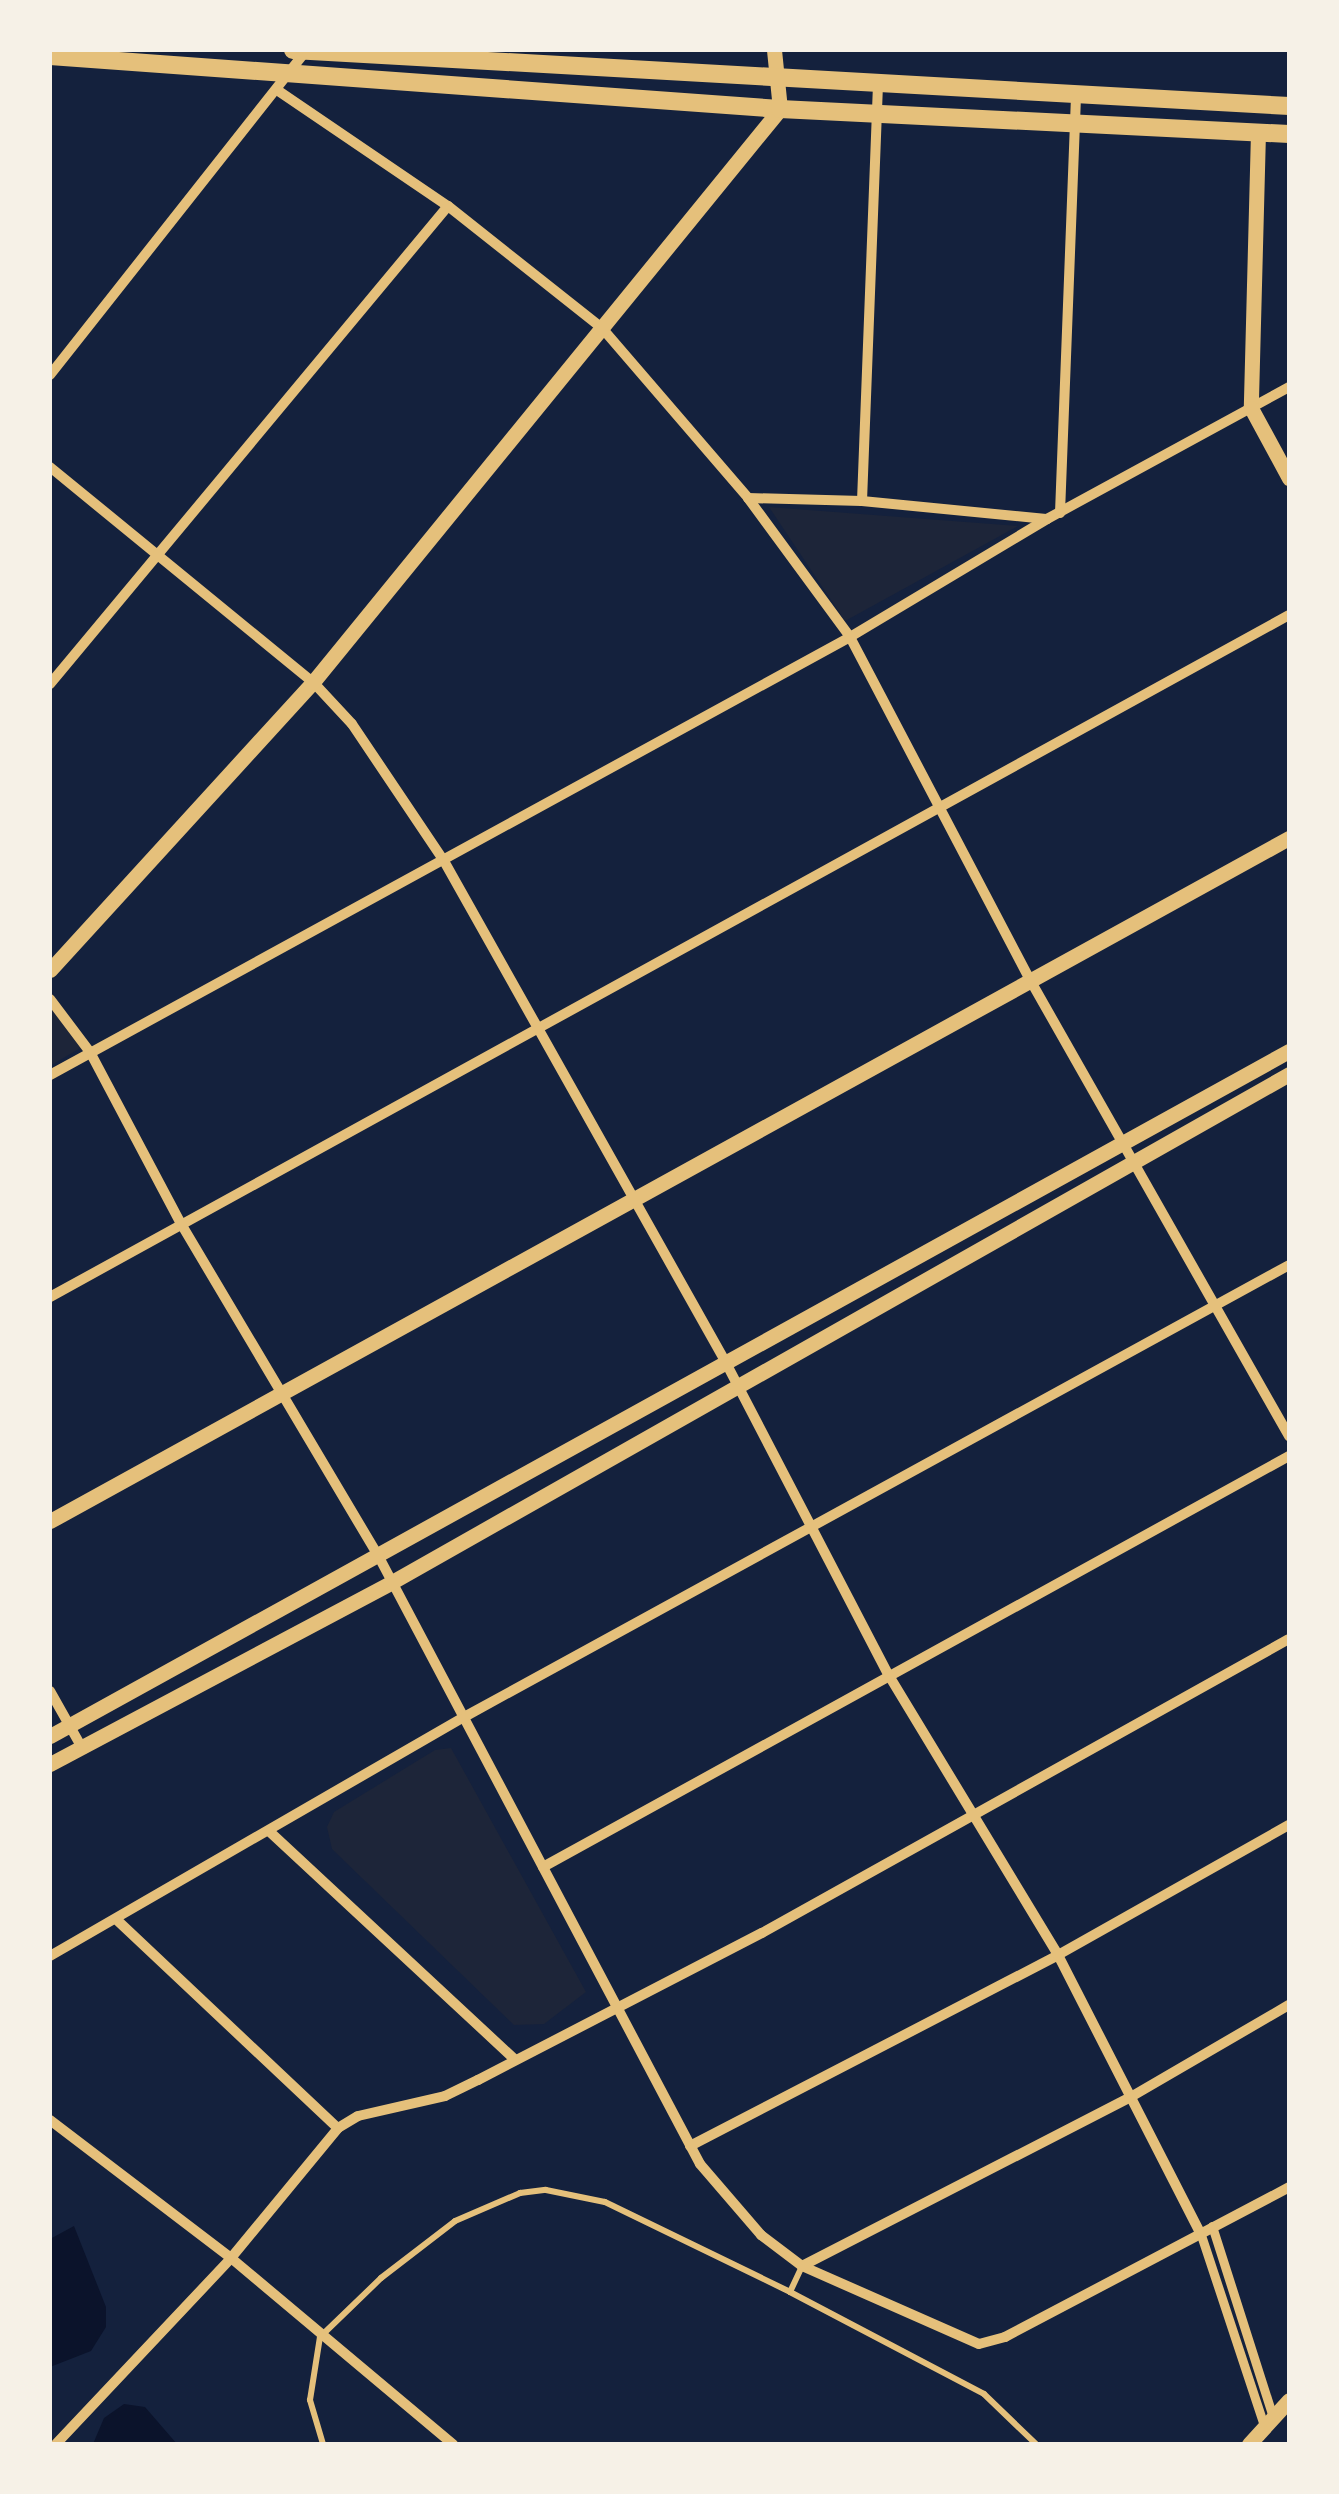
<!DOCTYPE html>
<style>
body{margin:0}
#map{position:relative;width:1339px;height:2494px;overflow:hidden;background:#14213d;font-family:Arial,sans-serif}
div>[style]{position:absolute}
.green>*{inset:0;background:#1d2539}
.water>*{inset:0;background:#0b132b}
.service>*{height:6px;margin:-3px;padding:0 3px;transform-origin:3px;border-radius:3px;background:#e5c07b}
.pedestrian>*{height:9px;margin:-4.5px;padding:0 4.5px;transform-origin:4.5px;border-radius:4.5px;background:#e5c07b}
.minor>*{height:10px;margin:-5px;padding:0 5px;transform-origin:5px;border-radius:5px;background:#e5c07b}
.tertiary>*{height:15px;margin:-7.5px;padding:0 7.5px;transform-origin:7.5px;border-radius:7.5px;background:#e5c07b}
.secondary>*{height:18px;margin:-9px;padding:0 9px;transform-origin:9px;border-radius:9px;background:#e5c07b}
span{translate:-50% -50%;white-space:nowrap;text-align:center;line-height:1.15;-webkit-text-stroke:10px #f6f1e7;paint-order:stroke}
.frame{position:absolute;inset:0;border:52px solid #f6f1e7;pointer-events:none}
</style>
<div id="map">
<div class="green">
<div style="clip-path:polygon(769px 507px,1018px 526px,845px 621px)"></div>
<div style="clip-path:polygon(50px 1006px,82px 1047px,50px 1066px)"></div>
<div style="clip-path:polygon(451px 1748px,586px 1992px,544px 2024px,514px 2025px,332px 1849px,327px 1827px,334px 1812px,435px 1750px)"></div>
</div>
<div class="water">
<div style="clip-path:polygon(74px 2226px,106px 2307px,106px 2327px,91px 2351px,50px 2367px,50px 2239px)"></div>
<div style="clip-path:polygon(124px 2404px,145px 2407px,177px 2444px,93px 2444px,104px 2418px)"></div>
</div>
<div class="service">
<div style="left:790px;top:2292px;width:29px;rotate:-65deg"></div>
<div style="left:323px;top:2444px;width:46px;rotate:-106.5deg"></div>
<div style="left:310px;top:2400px;width:64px;rotate:-81deg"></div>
<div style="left:320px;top:2337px;width:85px;rotate:-44deg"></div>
<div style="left:381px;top:2278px;width:93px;rotate:-37.6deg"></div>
<div style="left:455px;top:2221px;width:71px;rotate:-23.3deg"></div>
<div style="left:520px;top:2193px;width:26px;rotate:-7deg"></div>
<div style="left:546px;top:2190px;width:60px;rotate:11.5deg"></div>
<div style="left:605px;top:2202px;width:206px;rotate:25.9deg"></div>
<div style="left:790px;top:2292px;width:219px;rotate:27.7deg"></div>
<div style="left:984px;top:2394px;width:72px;rotate:43.9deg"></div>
</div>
<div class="pedestrian">
<div style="left:1212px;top:2226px;width:201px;rotate:72.3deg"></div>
<div style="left:1200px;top:2232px;width:204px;rotate:71.7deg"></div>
</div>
<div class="minor">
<div style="left:280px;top:92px;width:203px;rotate:34.2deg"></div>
<div style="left:448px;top:206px;width:196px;rotate:38.4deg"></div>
<div style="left:602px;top:328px;width:224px;rotate:49.3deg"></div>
<div style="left:748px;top:498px;width:172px;rotate:53.7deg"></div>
<div style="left:850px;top:637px;width:385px;rotate:62.3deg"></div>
<div style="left:1029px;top:978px;width:527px;rotate:60.42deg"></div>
<div style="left:50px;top:375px;width:413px;rotate:-51.7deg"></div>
<div style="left:50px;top:467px;width:340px;rotate:39.3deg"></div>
<div style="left:313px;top:682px;width:57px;rotate:47.1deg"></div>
<div style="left:352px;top:724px;width:165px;rotate:56.1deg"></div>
<div style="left:444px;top:861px;width:574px;rotate:60.66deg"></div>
<div style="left:725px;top:1361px;width:353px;rotate:62.5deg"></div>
<div style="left:888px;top:1674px;width:328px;rotate:58.8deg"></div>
<div style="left:1058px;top:1955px;width:311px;rotate:62.9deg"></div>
<div style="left:748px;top:498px;width:114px;rotate:1.5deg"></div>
<div style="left:862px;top:501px;width:185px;rotate:5.6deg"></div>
<div style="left:862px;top:501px;width:414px;rotate:-87.8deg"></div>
<div style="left:1060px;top:513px;width:420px;rotate:-87.8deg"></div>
<div style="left:50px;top:684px;width:622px;rotate:-50.22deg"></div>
<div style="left:50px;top:999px;width:66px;rotate:53deg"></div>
<div style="left:90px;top:1052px;width:192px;rotate:62.1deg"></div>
<div style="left:180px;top:1222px;width:392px;rotate:59.3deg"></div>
<div style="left:380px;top:1559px;width:684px;rotate:62.12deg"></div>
<div style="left:700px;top:2164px;width:94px;rotate:49.3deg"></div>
<div style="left:761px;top:2235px;width:51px;rotate:37.1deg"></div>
<div style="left:802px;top:2266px;width:193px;rotate:23.8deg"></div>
<div style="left:979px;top:2344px;width:27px;rotate:-15deg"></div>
<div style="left:1005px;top:2337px;width:321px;rotate:-27.8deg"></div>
<div style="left:50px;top:1075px;width:912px;rotate:-28.7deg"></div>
<div style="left:850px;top:637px;width:230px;rotate:-30.9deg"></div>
<div style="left:1047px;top:519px;width:276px;rotate:-28.6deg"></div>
<div style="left:50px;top:1297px;width:1414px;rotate:-28.83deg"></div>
<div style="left:50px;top:1691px;width:63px;rotate:60.6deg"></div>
<div style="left:270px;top:1832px;width:332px;rotate:42.9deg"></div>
<div style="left:543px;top:1867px;width:852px;rotate:-28.85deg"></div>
<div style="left:118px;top:1921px;width:302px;rotate:43.3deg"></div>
<div style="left:50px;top:1956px;width:480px;rotate:-30deg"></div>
<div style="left:466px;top:1716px;width:938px;rotate:-28.72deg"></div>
<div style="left:50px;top:2120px;width:228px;rotate:37.3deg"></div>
<div style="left:231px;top:2258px;width:290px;rotate:40deg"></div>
<div style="left:690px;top:2146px;width:415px;rotate:-27.4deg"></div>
<div style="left:1058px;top:1955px;width:265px;rotate:-29.4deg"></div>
<div style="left:802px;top:2266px;width:368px;rotate:-27.2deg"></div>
<div style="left:1129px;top:2098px;width:185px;rotate:-30.2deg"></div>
<div style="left:56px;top:2444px;width:255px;rotate:-46.7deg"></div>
<div style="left:231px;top:2258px;width:168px;rotate:-50.5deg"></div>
<div style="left:338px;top:2128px;width:23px;rotate:-31deg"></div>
<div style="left:358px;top:2116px;width:89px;rotate:-12.9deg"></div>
<div style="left:445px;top:2096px;width:37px;rotate:-26deg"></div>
<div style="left:478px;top:2080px;width:320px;rotate:-27.4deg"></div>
<div style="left:762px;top:1933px;width:603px;rotate:-29.16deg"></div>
</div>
<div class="tertiary">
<div style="left:1258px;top:132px;width:276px;rotate:91.5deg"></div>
<div style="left:1251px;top:408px;width:80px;rotate:61.5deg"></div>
<div style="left:50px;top:970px;width:390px;rotate:-47.6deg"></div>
<div style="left:313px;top:682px;width:739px;rotate:-50.82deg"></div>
<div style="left:780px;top:109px;width:59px;rotate:-95.8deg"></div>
<div style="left:50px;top:1521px;width:1415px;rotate:-28.87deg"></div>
<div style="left:50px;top:1736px;width:1416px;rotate:-28.94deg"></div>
<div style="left:50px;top:1764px;width:387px;rotate:-28deg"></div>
<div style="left:392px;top:1582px;width:1031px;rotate:-29.52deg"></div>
<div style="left:1249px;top:2444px;width:59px;rotate:-47.7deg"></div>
</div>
<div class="secondary">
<div style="left:293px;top:50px;width:998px;rotate:3.22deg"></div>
<div style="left:50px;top:56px;width:732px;rotate:4.15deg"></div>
<div style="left:780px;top:109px;width:510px;rotate:2.81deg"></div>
</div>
<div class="frame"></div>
</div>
